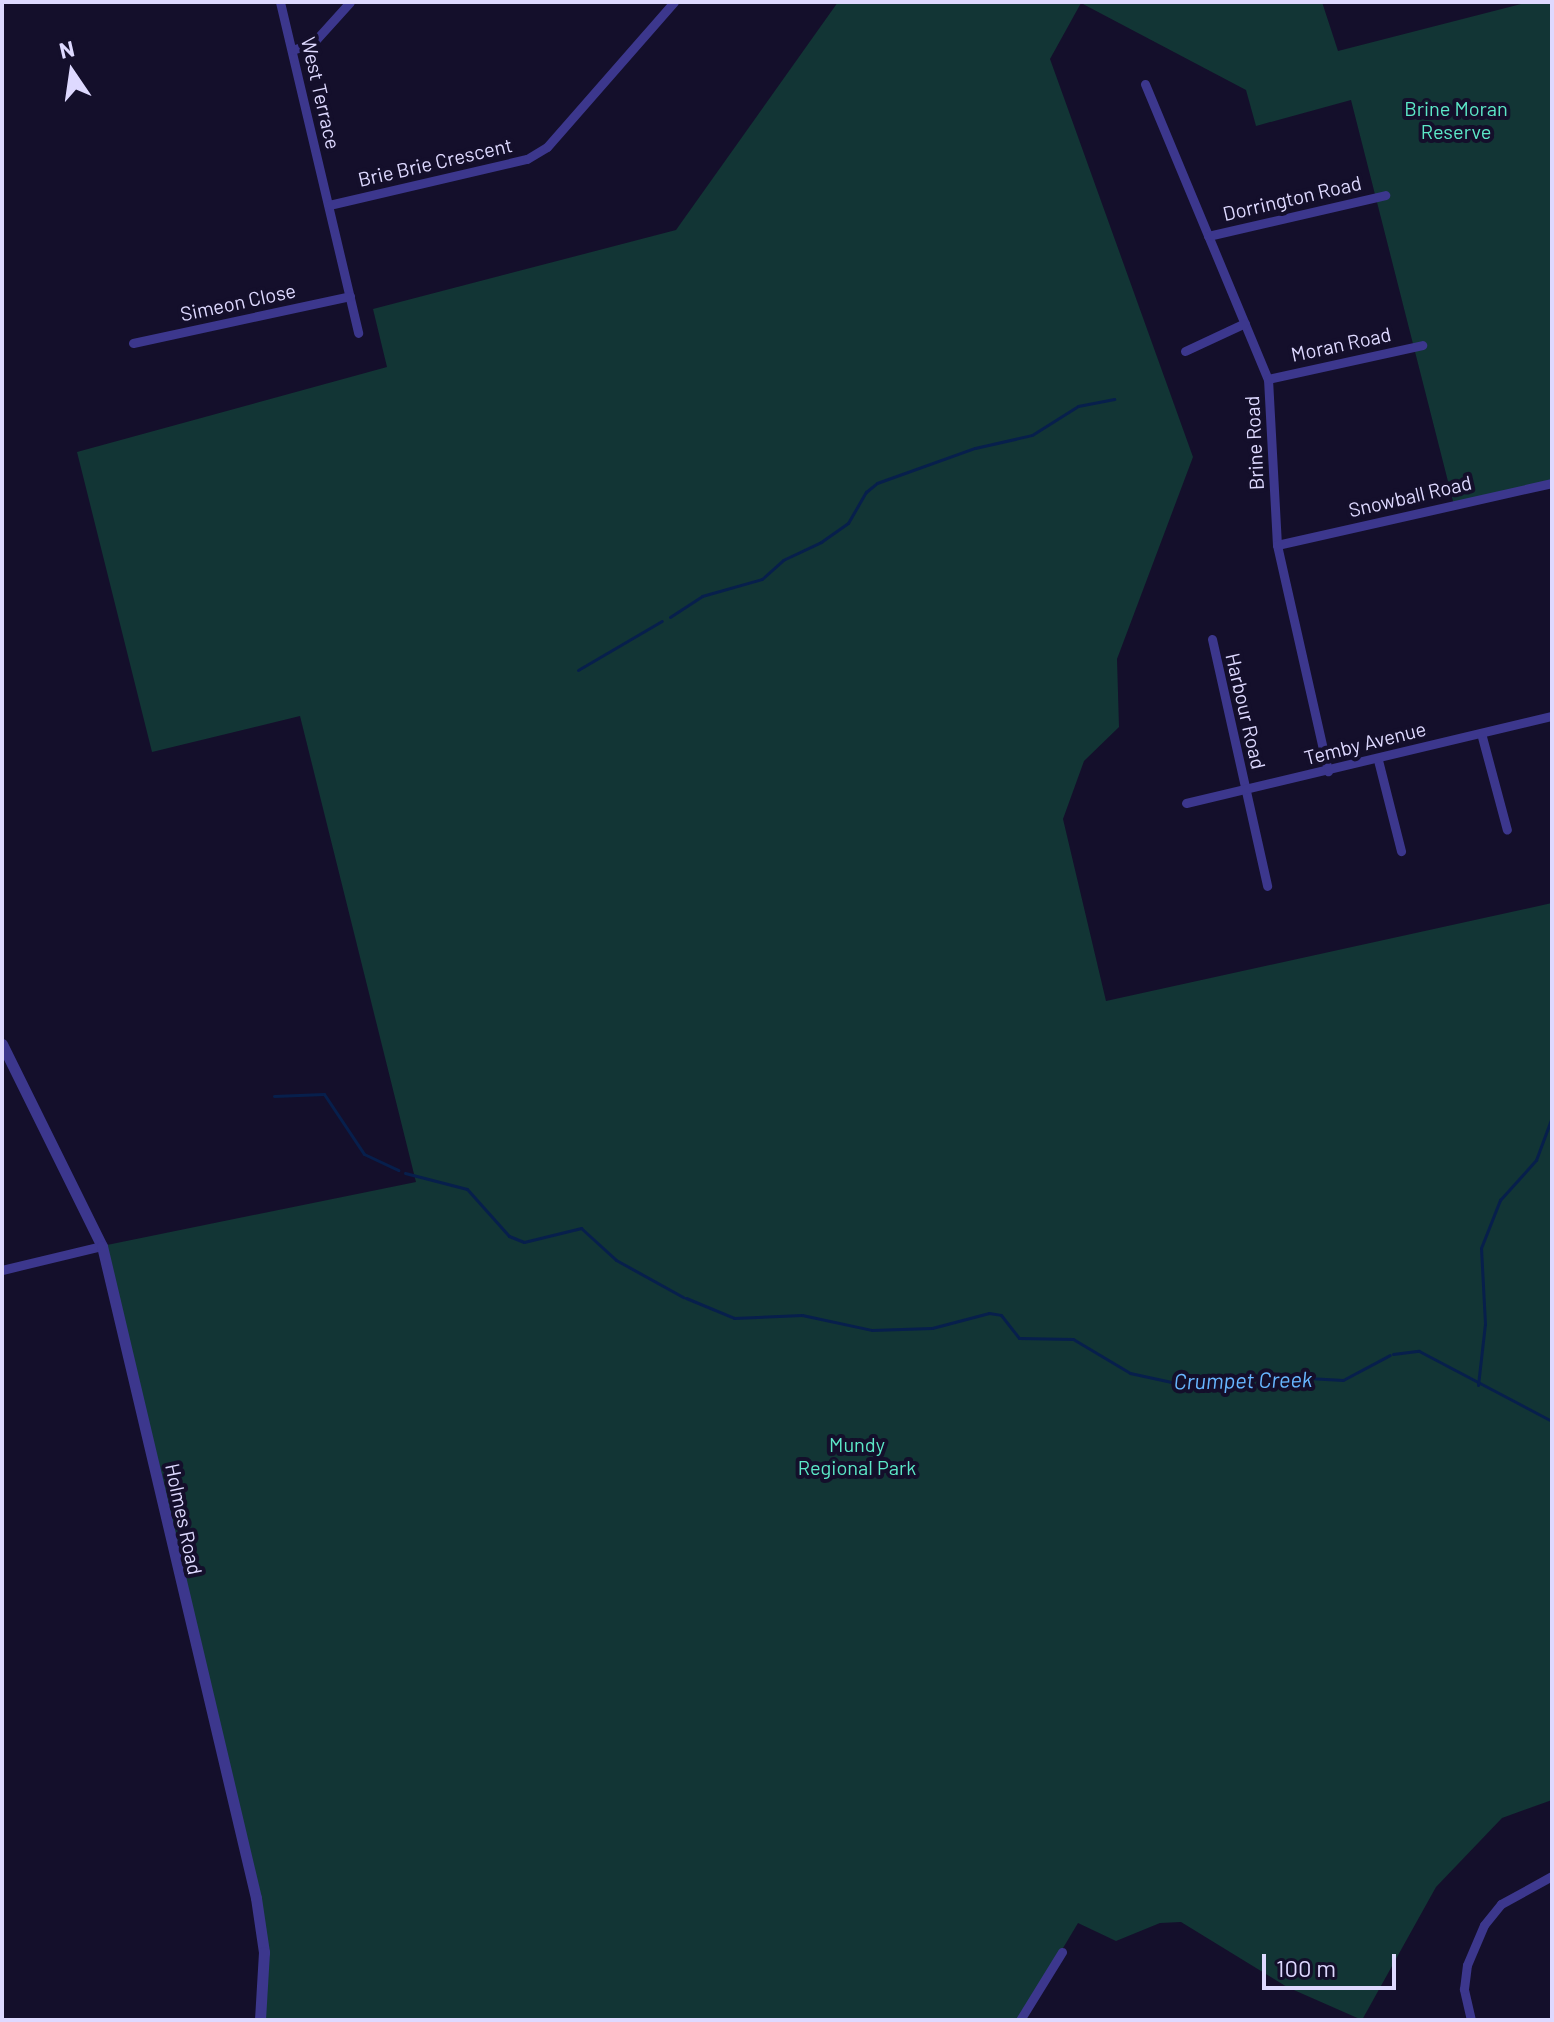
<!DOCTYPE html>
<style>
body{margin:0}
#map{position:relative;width:1554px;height:2022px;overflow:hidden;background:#140f2b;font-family:Barlow,sans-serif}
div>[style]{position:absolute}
.green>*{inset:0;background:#123535}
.stream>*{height:3px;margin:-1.5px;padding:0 1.5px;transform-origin:1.5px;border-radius:1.5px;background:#071f4c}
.minor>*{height:9px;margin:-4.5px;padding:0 4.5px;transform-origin:4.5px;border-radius:4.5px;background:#3c378d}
.tertiary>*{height:11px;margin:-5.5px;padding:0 5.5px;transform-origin:5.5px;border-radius:5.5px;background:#3c378d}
span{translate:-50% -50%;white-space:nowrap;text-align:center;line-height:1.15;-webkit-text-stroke:8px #140f2b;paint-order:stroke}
.street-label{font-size:20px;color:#ded9ff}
.park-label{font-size:20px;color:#5ce8c7}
.water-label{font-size:22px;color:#67b6ff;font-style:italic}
.frame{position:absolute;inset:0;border:4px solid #ded9ff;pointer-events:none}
.north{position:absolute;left:32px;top:32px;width:80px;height:80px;-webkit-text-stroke:6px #140f2b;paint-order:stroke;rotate:347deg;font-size:22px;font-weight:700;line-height:32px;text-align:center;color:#ded9ff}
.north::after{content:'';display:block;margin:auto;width:28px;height:36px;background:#ded9ff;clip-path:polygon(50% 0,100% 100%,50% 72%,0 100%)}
.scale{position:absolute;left:1262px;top:1954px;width:134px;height:36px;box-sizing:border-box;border:4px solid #ded9ff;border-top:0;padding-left:10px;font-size:24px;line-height:28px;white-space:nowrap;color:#ded9ff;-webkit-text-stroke:6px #140f2b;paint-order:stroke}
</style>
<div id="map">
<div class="green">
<div style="clip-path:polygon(838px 2px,1322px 2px,1338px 51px,1529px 2px,1552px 2px,1552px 483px,1454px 505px,1351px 100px,1256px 126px,1246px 90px,1081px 3px,1050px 59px,1193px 457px,1117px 659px,1119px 727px,1084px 761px,1063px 819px,1106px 1001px,1552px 903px,1552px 1800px,1502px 1818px,1436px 1887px,1362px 2020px,1287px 1987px,1181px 1922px,1160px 1923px,1116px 1941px,1078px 1923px,1020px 2020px,260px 2020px,264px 1952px,102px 1246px,416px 1182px,300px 716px,152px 752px,77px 452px,387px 367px,373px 309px,676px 230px)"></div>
</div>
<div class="stream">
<div style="left:670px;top:617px;width:38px;rotate:-33deg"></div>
<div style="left:702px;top:596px;width:62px;rotate:-15.8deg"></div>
<div style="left:762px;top:579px;width:28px;rotate:-42deg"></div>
<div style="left:783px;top:560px;width:42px;rotate:-25.3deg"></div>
<div style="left:821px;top:542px;width:33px;rotate:-35deg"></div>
<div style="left:848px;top:523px;width:36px;rotate:-60deg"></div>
<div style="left:866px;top:492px;width:14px;rotate:-39deg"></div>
<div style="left:877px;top:483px;width:104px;rotate:-19.7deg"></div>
<div style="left:975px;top:448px;width:58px;rotate:-12.8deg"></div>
<div style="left:1032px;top:435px;width:54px;rotate:-32.2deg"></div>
<div style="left:1078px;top:406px;width:37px;rotate:-11deg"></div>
<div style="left:578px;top:670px;width:97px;rotate:-30.3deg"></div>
<div style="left:274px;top:1096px;width:50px;rotate:-2.3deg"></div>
<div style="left:324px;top:1094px;width:72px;rotate:56.3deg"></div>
<div style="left:364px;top:1154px;width:38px;rotate:25deg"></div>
<div style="left:405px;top:1173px;width:64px;rotate:14.5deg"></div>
<div style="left:467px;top:1189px;width:63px;rotate:48.2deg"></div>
<div style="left:509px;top:1236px;width:16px;rotate:22deg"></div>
<div style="left:524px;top:1242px;width:59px;rotate:-13.8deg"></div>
<div style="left:581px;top:1228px;width:47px;rotate:42.4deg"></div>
<div style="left:616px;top:1260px;width:77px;rotate:28.9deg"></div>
<div style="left:686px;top:1298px;width:52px;rotate:22.6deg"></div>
<div style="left:734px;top:1318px;width:68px;rotate:-2.5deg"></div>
<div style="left:802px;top:1315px;width:72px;rotate:12.1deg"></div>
<div style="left:872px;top:1330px;width:60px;rotate:-1.9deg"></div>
<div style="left:932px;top:1328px;width:59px;rotate:-14.7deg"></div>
<div style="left:989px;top:1313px;width:12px;rotate:9deg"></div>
<div style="left:1001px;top:1315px;width:29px;rotate:52deg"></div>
<div style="left:1019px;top:1338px;width:54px;rotate:1.1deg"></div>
<div style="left:1073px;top:1339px;width:66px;rotate:30.8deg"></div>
<div style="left:1130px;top:1373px;width:47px;rotate:12.3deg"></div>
<div style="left:1176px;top:1383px;width:97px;rotate:-4.1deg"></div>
<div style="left:1273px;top:1376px;width:70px;rotate:3.3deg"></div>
<div style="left:1343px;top:1380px;width:53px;rotate:-28deg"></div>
<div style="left:1393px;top:1354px;width:26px;rotate:-7deg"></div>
<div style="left:1419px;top:1351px;width:150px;rotate:27.8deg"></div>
<div style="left:1478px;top:1385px;width:61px;rotate:-83.5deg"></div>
<div style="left:1485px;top:1324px;width:76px;rotate:-93deg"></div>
<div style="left:1481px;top:1248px;width:52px;rotate:-68.4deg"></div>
<div style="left:1500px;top:1200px;width:54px;rotate:-48deg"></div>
<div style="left:1536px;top:1160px;width:46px;rotate:-69.6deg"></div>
</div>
<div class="minor">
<div style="left:280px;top:2px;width:340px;rotate:76.7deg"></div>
<div style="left:292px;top:50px;width:22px;rotate:-18deg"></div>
<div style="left:313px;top:43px;width:55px;rotate:-47.9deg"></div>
<div style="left:1145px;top:84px;width:320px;rotate:67.4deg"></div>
<div style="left:1268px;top:379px;width:166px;rotate:86.9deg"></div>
<div style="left:1277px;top:545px;width:232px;rotate:77.3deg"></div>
<div style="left:329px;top:205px;width:203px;rotate:-13.1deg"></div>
<div style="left:527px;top:159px;width:23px;rotate:-31deg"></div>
<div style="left:547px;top:147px;width:193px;rotate:-48.8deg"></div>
<div style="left:1208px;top:236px;width:182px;rotate:-13deg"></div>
<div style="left:133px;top:343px;width:222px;rotate:-12.2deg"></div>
<div style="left:1185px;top:351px;width:66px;rotate:-25deg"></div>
<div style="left:1268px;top:379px;width:158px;rotate:-12.4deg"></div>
<div style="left:1277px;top:545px;width:282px;rotate:-12.7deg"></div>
<div style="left:1212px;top:639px;width:253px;rotate:77.4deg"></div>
<div style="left:1481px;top:733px;width:100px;rotate:75deg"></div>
<div style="left:1378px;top:760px;width:94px;rotate:75.8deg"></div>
<div style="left:1186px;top:803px;width:376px;rotate:-13.4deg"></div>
<div style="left:2px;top:1270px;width:103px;rotate:-13.5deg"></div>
<div style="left:1020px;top:2020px;width:80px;rotate:-58.3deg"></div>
<div style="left:1471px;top:2020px;width:32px;rotate:-103deg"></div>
<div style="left:1464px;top:1989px;width:24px;rotate:-83deg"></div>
<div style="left:1467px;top:1965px;width:43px;rotate:-67deg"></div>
<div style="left:1484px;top:1925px;width:27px;rotate:-51deg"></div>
<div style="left:1501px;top:1904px;width:58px;rotate:-28.8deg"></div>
</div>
<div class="tertiary">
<div style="left:2px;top:1044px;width:225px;rotate:63.7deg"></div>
<div style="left:102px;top:1246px;width:670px;rotate:76.71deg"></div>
<div style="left:256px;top:1898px;width:55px;rotate:81.6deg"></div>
<div style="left:264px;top:1952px;width:68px;rotate:93.4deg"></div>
</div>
<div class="street-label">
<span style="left:321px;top:93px;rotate:77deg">West Terrace</span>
<span style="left:435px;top:162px;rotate:-13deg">Brie Brie Crescent</span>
<span style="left:1292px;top:198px;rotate:-13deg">Dorrington Road</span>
<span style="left:238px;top:302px;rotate:-12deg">Simeon Close</span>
<span style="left:1341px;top:344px;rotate:-12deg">Moran Road</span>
<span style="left:1254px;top:443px;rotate:-93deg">Brine Road</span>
<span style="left:1410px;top:496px;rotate:-13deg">Snowball Road</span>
<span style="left:1246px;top:711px;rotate:77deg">Harbour Road</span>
<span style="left:1365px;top:743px;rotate:-14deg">Temby Avenue</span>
<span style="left:184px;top:1519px;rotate:78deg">Holmes Road</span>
</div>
<div class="park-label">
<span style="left:1456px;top:120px">Brine Moran<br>Reserve</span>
<span style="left:857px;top:1456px">Mundy<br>Regional Park</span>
</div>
<div class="water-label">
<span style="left:1243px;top:1380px;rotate:-1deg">Crumpet Creek</span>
</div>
<div class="frame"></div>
<div class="north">N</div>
<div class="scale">100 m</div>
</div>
